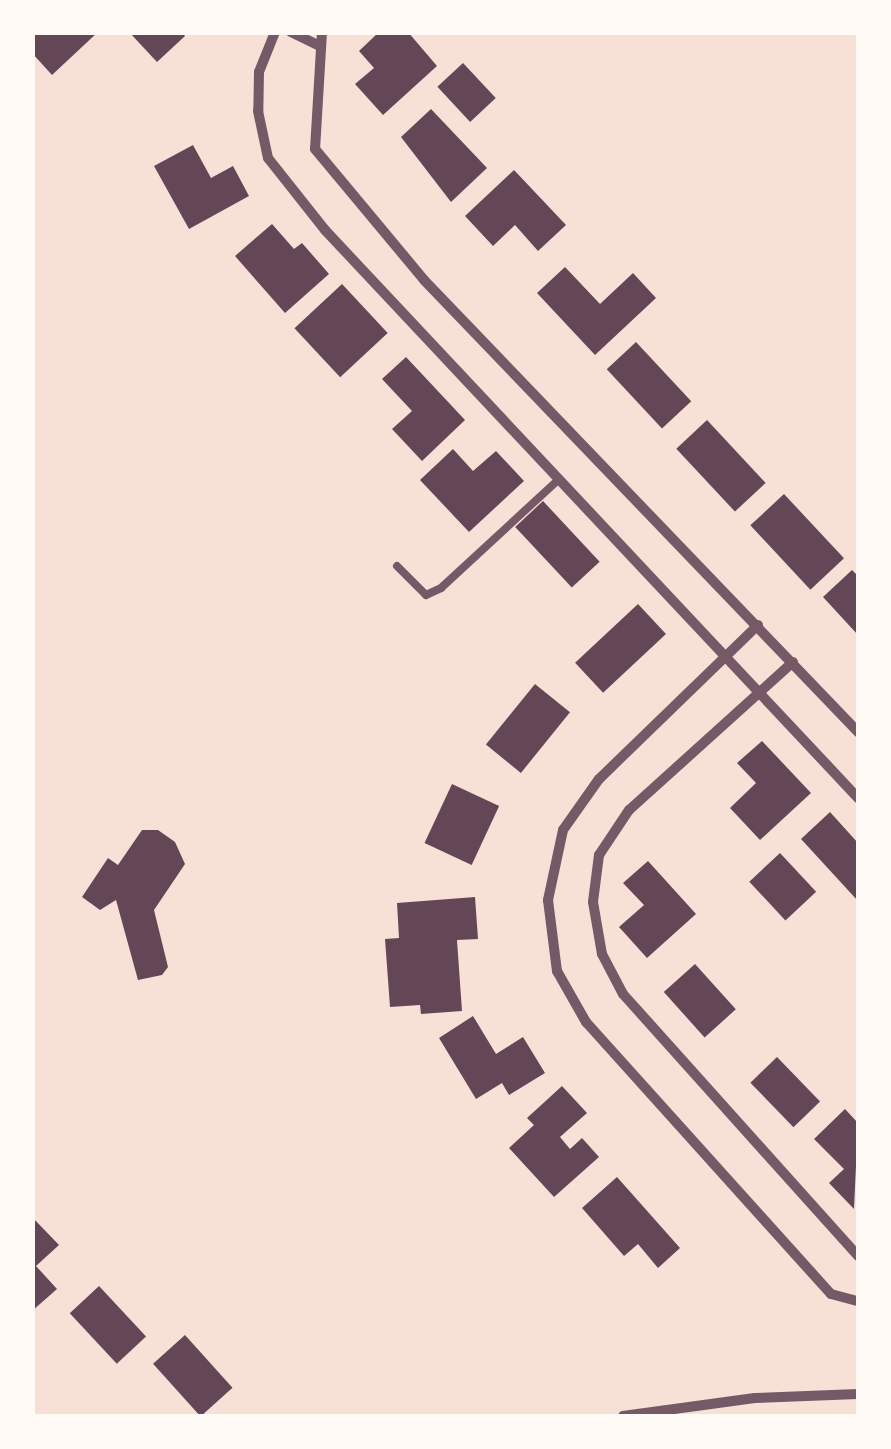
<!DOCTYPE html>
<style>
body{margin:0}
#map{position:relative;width:891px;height:1449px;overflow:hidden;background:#f7e1d7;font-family:"DejaVu Sans",sans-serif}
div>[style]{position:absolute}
.building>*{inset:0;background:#644757;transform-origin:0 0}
.service>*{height:8px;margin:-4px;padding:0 4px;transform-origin:4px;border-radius:4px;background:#755966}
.minor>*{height:10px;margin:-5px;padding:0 5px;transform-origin:5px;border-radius:5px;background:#755966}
span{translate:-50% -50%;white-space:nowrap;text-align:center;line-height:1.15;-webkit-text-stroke:8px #fffaf5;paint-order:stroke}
.frame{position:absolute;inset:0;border:35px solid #fffaf5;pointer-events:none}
</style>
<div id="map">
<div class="building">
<div style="clip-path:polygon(32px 32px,98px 32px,52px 75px,32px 53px)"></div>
<div style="clip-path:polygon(129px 32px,182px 32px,185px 36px,157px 62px)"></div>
<div style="clip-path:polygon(379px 32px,408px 32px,437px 66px,383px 115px,355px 84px,374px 68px,359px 51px)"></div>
<div style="left:463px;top:63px;width:48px;height:35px;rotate:47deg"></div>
<div style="clip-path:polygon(431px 109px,487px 168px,451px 202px,401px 137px)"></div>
<div style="clip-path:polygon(193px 145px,211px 178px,233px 166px,249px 196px,189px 229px,154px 166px)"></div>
<div style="clip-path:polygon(514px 170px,566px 225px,538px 251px,515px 225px,493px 246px,465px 216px)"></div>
<div style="clip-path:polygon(272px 224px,294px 249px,302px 243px,329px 274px,285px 313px,235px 256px)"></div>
<div style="clip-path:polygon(565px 267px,600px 304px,633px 273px,656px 298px,595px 355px,537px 293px)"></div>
<div style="left:342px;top:284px;width:67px;height:65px;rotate:47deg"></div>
<div style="left:636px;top:342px;width:81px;height:40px;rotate:47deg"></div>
<div style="clip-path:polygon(406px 357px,465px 420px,422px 461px,392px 429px,412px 411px,382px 379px)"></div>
<div style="left:707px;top:420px;width:86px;height:42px;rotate:47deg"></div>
<div style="clip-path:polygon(453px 449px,473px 471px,496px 451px,524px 481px,469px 532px,420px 480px)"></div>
<div style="left:784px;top:494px;width:88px;height:46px;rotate:47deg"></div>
<div style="left:543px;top:501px;width:83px;height:38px;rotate:47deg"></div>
<div style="clip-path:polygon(852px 570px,858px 576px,858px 635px,823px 597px)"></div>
<div style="left:638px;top:604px;width:41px;height:86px;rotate:47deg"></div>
<div style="left:535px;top:684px;width:45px;height:78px;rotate:39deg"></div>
<div style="clip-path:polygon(762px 741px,811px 793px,760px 840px,730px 808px,756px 783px,737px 763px)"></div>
<div style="left:452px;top:784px;width:52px;height:65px;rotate:25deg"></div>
<div style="clip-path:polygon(830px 812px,858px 843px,858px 901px,801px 839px)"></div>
<div style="clip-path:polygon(142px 830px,158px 830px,175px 842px,185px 864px,154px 910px,168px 967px,162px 975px,138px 980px,116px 900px,100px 910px,82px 897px,108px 858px,118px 865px)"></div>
<div style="left:780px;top:853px;width:53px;height:42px;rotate:47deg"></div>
<div style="clip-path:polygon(648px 861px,696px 914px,647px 958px,619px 927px,644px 905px,623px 883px)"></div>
<div style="clip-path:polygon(475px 897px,478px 939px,457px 940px,462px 1011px,421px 1014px,420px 1005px,390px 1007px,385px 939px,399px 938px,397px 903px)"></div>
<div style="left:695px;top:964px;width:61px;height:42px;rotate:48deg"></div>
<div style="clip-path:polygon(473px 1016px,496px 1054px,523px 1037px,545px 1073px,509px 1095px,502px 1083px,476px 1099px,439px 1038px)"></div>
<div style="left:777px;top:1057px;width:62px;height:37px;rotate:46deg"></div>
<div style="clip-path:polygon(562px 1086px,587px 1113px,560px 1137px,570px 1149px,582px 1138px,599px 1157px,554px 1197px,509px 1148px,534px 1125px,527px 1118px)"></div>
<div style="clip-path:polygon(845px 1109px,858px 1123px,854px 1209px,829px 1183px,844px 1169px,814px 1139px)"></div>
<div style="clip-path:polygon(617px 1177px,680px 1248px,658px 1268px,638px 1244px,624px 1256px,582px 1208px)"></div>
<div style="clip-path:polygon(32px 1217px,59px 1245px,36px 1266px,57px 1289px,32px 1311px)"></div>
<div style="left:99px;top:1286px;width:69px;height:40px;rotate:47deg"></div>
<div style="left:185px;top:1335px;width:71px;height:43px;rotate:48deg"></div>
</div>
<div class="service">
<div style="left:397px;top:566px;width:41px;rotate:45deg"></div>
<div style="left:426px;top:595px;width:17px;rotate:-25deg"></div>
<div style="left:441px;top:588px;width:161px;rotate:-42.7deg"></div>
</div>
<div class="minor">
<div style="left:275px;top:32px;width:43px;rotate:111.8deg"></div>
<div style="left:259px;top:72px;width:39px;rotate:91deg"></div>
<div style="left:258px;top:111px;width:48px;rotate:78deg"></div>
<div style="left:268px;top:158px;width:92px;rotate:51.6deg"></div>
<div style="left:325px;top:230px;width:779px;rotate:46.82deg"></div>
<div style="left:291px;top:32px;width:32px;rotate:26deg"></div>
<div style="left:322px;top:32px;width:117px;rotate:93.4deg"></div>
<div style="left:315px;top:149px;width:170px;rotate:50.2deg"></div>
<div style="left:424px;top:280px;width:627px;rotate:46.16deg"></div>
<div style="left:758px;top:625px;width:221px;rotate:135.9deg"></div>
<div style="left:599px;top:779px;width:62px;rotate:125.2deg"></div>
<div style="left:563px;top:830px;width:72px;rotate:102.1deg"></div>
<div style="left:548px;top:900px;width:72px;rotate:82.8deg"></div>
<div style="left:557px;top:971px;width:59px;rotate:60.4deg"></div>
<div style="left:586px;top:1022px;width:366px;rotate:48deg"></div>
<div style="left:831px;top:1294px;width:28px;rotate:15deg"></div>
<div style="left:793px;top:662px;width:221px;rotate:137.9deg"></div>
<div style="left:629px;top:810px;width:54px;rotate:123.7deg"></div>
<div style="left:599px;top:855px;width:47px;rotate:97.3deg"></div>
<div style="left:593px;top:902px;width:53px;rotate:80.2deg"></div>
<div style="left:602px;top:954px;width:45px;rotate:62.3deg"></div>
<div style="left:623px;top:994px;width:352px;rotate:48.1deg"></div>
<div style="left:623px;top:1416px;width:133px;rotate:-7.8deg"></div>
<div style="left:755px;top:1398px;width:103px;rotate:-2.2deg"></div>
</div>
<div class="frame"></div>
</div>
